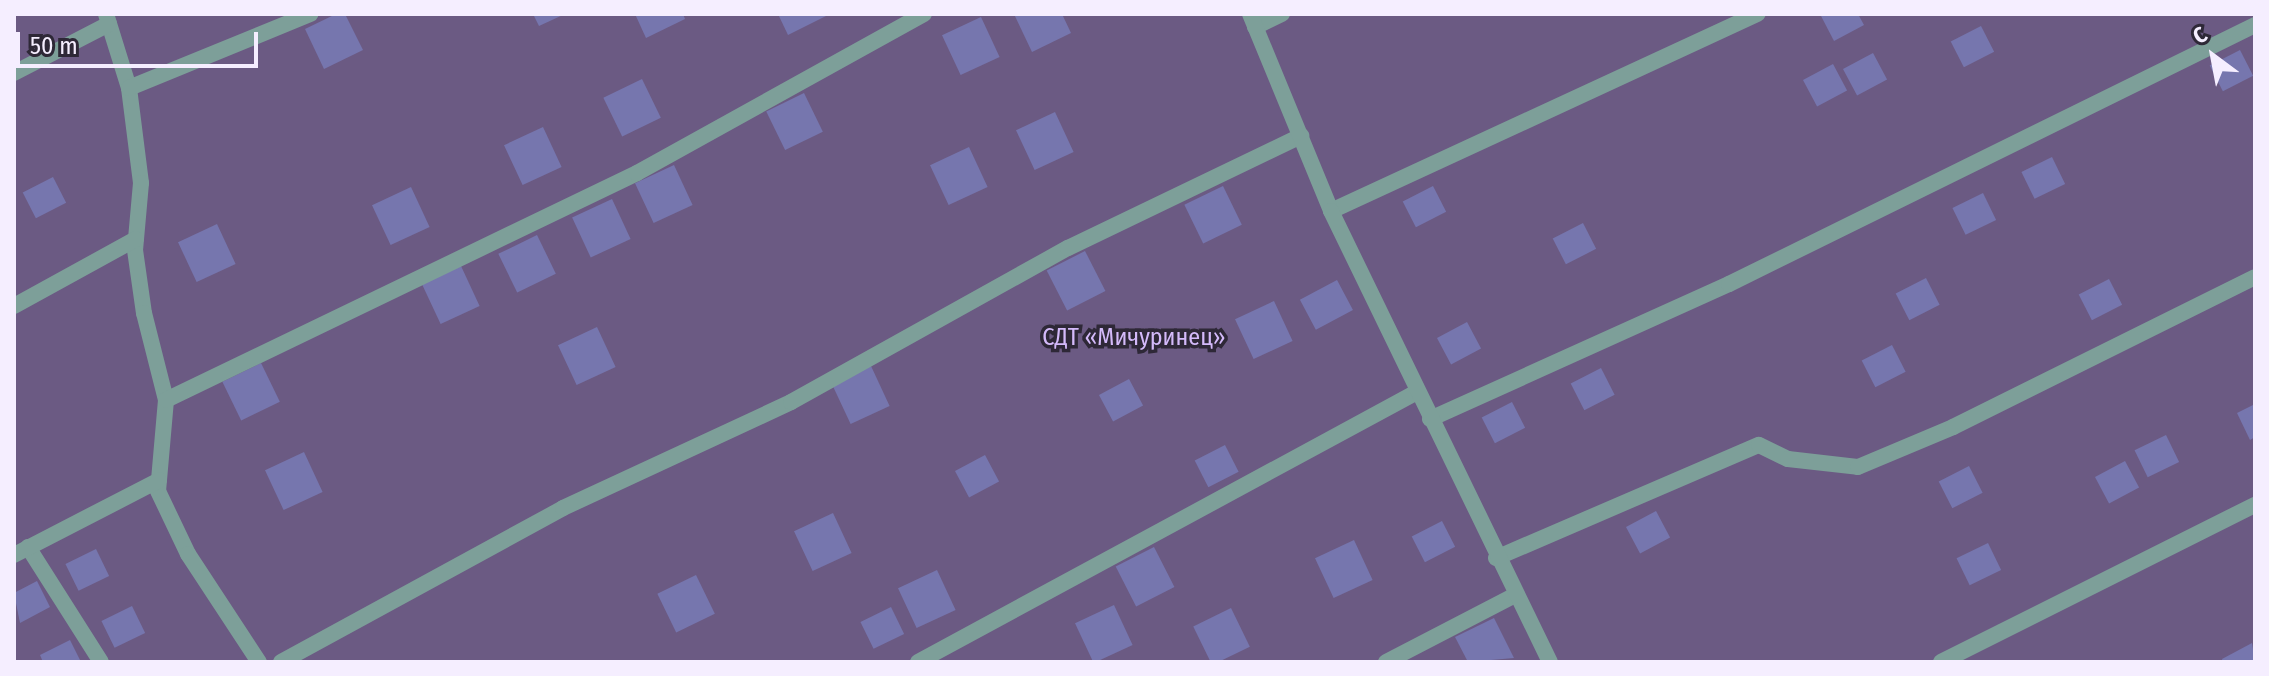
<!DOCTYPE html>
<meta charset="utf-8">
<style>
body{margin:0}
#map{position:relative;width:2269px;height:676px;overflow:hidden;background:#4b3d5e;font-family:"Fira Sans Condensed",sans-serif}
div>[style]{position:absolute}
.green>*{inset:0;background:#6b5a83;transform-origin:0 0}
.building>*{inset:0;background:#7676ae;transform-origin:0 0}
.service>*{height:16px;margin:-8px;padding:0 8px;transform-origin:8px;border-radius:8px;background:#7d9f99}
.minor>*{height:16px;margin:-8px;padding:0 8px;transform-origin:8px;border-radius:8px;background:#7d9f99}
span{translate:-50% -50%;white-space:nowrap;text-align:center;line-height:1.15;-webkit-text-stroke:7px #2e2837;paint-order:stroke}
.park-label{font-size:24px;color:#d4bafa}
.frame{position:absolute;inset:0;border:16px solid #f5eeff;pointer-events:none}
.north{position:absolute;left:2173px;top:16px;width:80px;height:80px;-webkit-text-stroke:6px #2e2837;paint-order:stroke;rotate:328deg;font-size:22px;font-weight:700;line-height:32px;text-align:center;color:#f5eeff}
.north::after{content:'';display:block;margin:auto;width:28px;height:36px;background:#f5eeff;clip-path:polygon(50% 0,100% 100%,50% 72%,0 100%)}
.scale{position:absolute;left:16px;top:32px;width:242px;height:36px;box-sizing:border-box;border:4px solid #f5eeff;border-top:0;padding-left:10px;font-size:24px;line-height:28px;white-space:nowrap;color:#f5eeff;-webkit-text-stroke:6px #2e2837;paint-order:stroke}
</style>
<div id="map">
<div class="green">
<div style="left:14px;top:14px;width:2241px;height:648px"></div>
</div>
<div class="building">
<div style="clip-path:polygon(336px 14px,345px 14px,363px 50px,324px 69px,305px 29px)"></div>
<div style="clip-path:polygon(533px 14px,565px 14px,539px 26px)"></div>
<div style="clip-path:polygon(635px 14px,683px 14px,685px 19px,646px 38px)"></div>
<div style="clip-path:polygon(778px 14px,825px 14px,826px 16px,788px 35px)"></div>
<div style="clip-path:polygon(1014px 14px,1062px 14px,1071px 33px,1032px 52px)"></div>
<div style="clip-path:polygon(1820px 14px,1858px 14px,1864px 25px,1834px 41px)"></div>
<div style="left:981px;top:17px;width:44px;height:43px;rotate:65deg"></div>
<div style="left:1981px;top:26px;width:29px;height:34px;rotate:63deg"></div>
<div style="left:2240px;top:50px;width:29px;height:34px;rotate:63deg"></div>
<div style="left:1873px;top:53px;width:30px;height:34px;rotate:62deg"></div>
<div style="left:1833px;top:64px;width:30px;height:34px;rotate:62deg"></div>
<div style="left:642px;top:79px;width:43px;height:43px;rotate:64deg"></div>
<div style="left:804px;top:93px;width:43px;height:42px;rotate:64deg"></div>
<div style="left:1055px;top:112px;width:44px;height:43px;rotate:65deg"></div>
<div style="left:543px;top:127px;width:44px;height:43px;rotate:65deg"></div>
<div style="left:969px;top:147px;width:44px;height:43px;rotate:65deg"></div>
<div style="left:2052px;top:157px;width:30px;height:34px;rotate:64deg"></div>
<div style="left:674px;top:165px;width:44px;height:43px;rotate:65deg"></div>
<div style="left:53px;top:177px;width:29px;height:34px;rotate:63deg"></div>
<div style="left:1223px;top:186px;width:43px;height:43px;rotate:64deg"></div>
<div style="left:1433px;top:186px;width:29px;height:34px;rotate:63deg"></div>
<div style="left:411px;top:187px;width:44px;height:43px;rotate:65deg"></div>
<div style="left:1983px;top:193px;width:30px;height:34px;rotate:64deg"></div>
<div style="left:612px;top:199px;width:44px;height:44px;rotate:65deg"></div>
<div style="left:1583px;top:223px;width:29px;height:34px;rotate:63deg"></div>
<div style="left:217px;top:224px;width:44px;height:43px;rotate:65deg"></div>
<div style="left:537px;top:235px;width:43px;height:43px;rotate:64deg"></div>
<div style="left:1085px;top:251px;width:45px;height:43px;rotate:63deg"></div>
<div style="left:461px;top:266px;width:44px;height:43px;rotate:65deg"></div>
<div style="left:1926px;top:278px;width:30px;height:34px;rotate:63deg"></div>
<div style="left:2109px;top:279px;width:29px;height:34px;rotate:63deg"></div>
<div style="left:1337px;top:280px;width:34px;height:42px;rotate:62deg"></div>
<div style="left:1274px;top:301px;width:44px;height:43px;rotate:65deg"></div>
<div style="left:1467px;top:322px;width:30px;height:34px;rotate:62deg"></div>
<div style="left:597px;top:327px;width:44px;height:43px;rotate:65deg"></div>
<div style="left:1892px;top:345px;width:30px;height:34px;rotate:63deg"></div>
<div style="left:261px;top:363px;width:43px;height:43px;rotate:64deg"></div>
<div style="left:871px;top:366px;width:44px;height:43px;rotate:65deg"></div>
<div style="left:1601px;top:368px;width:30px;height:34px;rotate:63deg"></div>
<div style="left:1129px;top:379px;width:30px;height:34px;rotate:62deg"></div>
<div style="left:1512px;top:402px;width:29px;height:34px;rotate:63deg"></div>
<div style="clip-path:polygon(2255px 404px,2255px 437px,2250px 440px,2237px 413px)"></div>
<div style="left:2166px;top:435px;width:30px;height:35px;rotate:64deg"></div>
<div style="left:1225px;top:445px;width:30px;height:34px;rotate:63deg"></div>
<div style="left:304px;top:452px;width:44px;height:43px;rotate:65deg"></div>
<div style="left:985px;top:455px;width:30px;height:34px;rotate:62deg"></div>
<div style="left:2125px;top:461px;width:30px;height:34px;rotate:62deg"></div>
<div style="left:1969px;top:466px;width:30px;height:34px;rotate:63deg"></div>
<div style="left:1656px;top:511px;width:30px;height:34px;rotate:62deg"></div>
<div style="left:833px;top:513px;width:44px;height:43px;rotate:65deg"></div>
<div style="left:1442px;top:521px;width:29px;height:34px;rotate:63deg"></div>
<div style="left:1354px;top:540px;width:44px;height:43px;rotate:65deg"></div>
<div style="left:1988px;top:543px;width:30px;height:35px;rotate:64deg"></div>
<div style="left:1154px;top:547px;width:45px;height:43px;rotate:63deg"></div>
<div style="left:96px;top:549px;width:30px;height:34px;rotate:64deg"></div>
<div style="left:937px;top:570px;width:44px;height:43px;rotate:65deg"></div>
<div style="left:696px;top:575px;width:43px;height:43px;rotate:64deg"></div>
<div style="clip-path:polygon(37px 581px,50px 607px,20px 623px,14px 593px)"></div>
<div style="left:1114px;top:605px;width:44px;height:43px;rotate:65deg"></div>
<div style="left:132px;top:606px;width:30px;height:34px;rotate:64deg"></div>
<div style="left:891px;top:607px;width:30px;height:34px;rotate:64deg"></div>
<div style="left:1231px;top:608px;width:43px;height:42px;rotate:64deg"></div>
<div style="clip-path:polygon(1494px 618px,1514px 658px,1468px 662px,1455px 637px)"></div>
<div style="clip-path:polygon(70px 640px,81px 662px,43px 662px,40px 655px)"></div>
<div style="clip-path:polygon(2252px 643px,2255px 662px,2223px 662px,2222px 659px)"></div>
</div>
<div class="service">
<div style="left:106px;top:14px;width:77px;rotate:72.7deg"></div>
<div style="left:129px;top:88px;width:96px;rotate:82.8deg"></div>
<div style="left:141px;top:183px;width:67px;rotate:95.1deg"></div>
<div style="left:135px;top:250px;width:64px;rotate:81.9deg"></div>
<div style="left:144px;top:313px;width:90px;rotate:75.8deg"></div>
<div style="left:166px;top:400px;width:91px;rotate:95deg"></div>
<div style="left:158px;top:491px;width:70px;rotate:64.5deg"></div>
<div style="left:188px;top:554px;width:129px;rotate:56.7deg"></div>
<div style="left:1255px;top:27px;width:30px;rotate:-26deg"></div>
<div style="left:14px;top:73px;width:107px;rotate:-27.3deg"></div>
<div style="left:129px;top:88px;width:196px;rotate:-22.2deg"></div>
<div style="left:1331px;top:211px;width:470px;rotate:-24.8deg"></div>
<div style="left:14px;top:306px;width:139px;rotate:-28.8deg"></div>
<div style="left:166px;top:400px;width:523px;rotate:-25.73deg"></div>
<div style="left:637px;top:173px;width:328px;rotate:-29deg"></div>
<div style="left:1430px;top:419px;width:328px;rotate:-24.3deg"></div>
<div style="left:1729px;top:284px;width:586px;rotate:-26.22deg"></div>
<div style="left:28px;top:547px;width:136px;rotate:57.6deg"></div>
<div style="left:14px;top:555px;width:163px;rotate:-27.3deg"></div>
<div style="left:1496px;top:558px;width:286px;rotate:-23.3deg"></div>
<div style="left:1759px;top:445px;width:32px;rotate:26deg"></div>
<div style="left:1788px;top:459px;width:70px;rotate:6.5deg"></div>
<div style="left:1858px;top:467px;width:103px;rotate:-22.8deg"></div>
<div style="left:1953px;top:427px;width:337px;rotate:-26.4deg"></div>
<div style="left:281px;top:662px;width:321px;rotate:-28.6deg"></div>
<div style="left:563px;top:508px;width:251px;rotate:-24.9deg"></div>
<div style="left:791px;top:402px;width:317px;rotate:-29.1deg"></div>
<div style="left:1068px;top:248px;width:259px;rotate:-25.7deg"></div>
<div style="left:918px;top:662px;width:567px;rotate:-28.42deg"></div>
<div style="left:1386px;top:662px;width:145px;rotate:-27.4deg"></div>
<div style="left:1941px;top:662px;width:351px;rotate:-26.6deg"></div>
</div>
<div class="minor">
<div style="left:1250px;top:14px;width:213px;rotate:67.6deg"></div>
<div style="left:1331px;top:211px;width:501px;rotate:64.1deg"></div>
</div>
<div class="park-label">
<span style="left:1134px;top:338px">СДТ «Мичуринец»</span>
</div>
<div class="frame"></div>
<div class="north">С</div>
<div class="scale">50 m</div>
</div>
